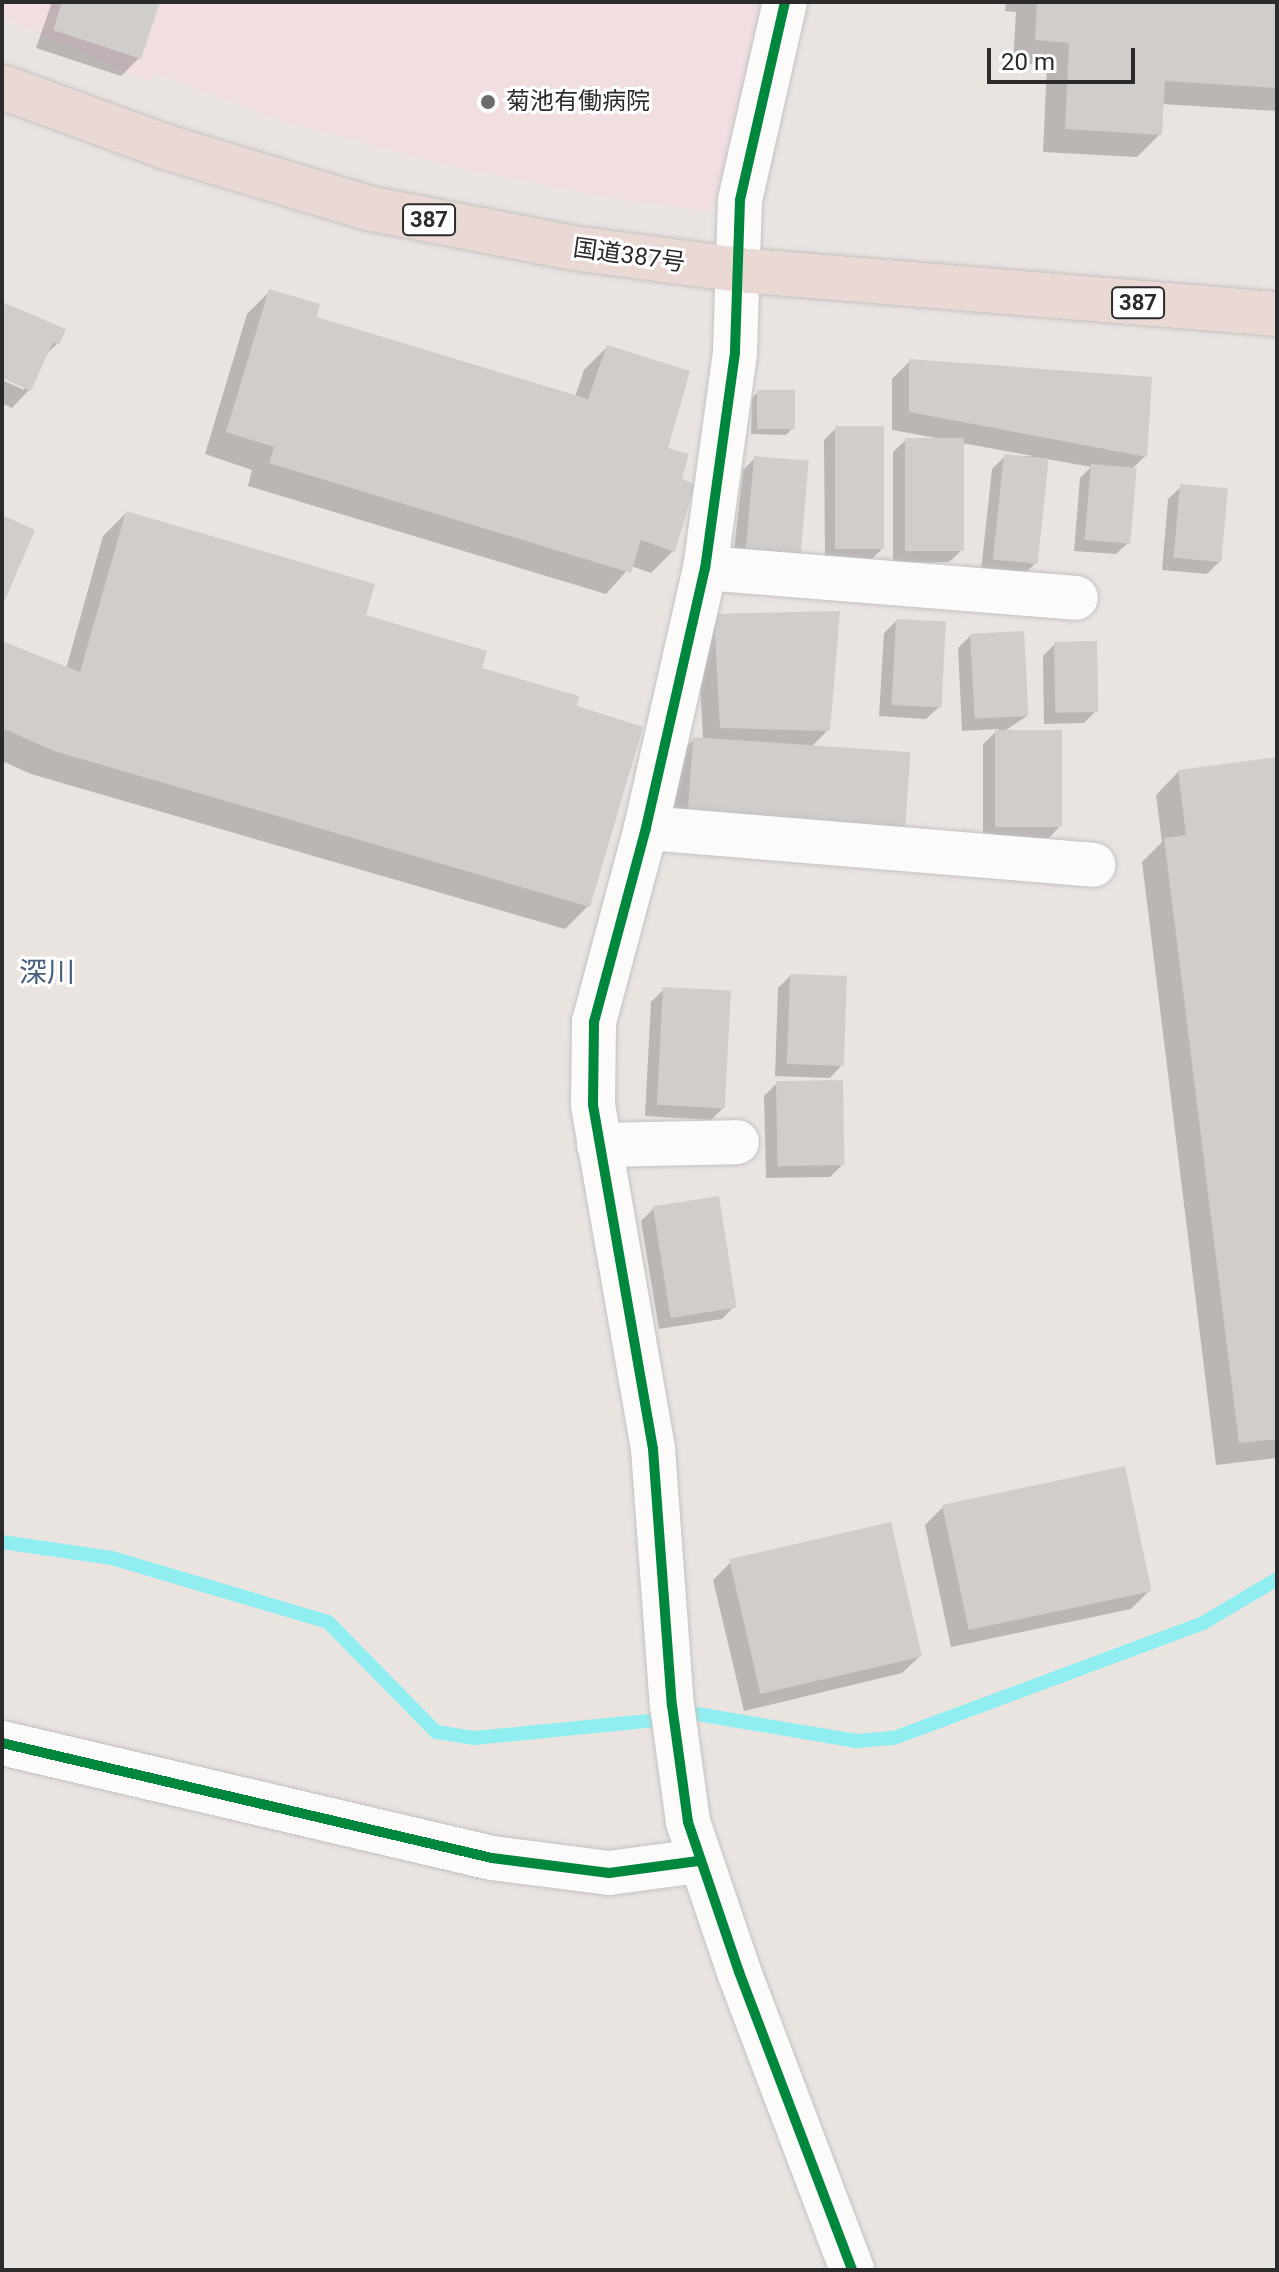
<!DOCTYPE html>
<meta charset="utf-8">
<style>
body{margin:0}
#map{position:relative;width:1279px;height:2272px;overflow:hidden;background:#eae4e1;font-family:Roboto,"Noto Sans JP",sans-serif}
div>[style]{position:absolute}
.medical>*{inset:0;background:#f0dee1}
.shadow>*{inset:0;background:#0003}
.stream>*{height:14px;margin:-7px;padding:0 7px;transform-origin:7px;border-radius:7px;background:#90eef0}
.building>*{inset:0;background:#d0cdca;transform-origin:0 0}
.roads{filter:drop-shadow(0 0 2px #c3c2c3) drop-shadow(0 0 2px #c3c2c3)}
.minor>*{height:44px;margin:-22px;padding:0 22px;transform-origin:22px;border-radius:22px;background:#fcfbfa}
.highway>*{height:44px;margin:-22px;padding:0 22px;transform-origin:22px;border-radius:22px;background:#e9d8d4}
.cycleway>*{height:10px;margin:-5px;padding:0 5px;transform-origin:5px;border-radius:5px;background:#00873e}
.dots>*{width:22px;height:22px;translate:-50% -50%;box-sizing:border-box;border:4px solid #fff;border-radius:50%}
span{translate:-50% -50%;white-space:nowrap;text-align:center;line-height:1.15;-webkit-text-stroke:6px #fff;paint-order:stroke}
.shield-label span{padding:2px 6px;background:#fff;border:2px solid;border-radius:6px;-webkit-text-stroke-width:0}
.shield-label{font-size:22px;color:#2b2b2b;font-weight:700}
.poi-label{font-size:24px;color:#2b2b2b}
.left{translate:0 -50%;text-align:left}
.street-label{font-size:24px;color:#2b2b2b}
.quarter-label{font-size:28px;color:#485f80}
.frame{position:absolute;inset:0;border:4px solid #2b2b2b;pointer-events:none}
.scale{position:absolute;left:987px;top:48px;width:148px;height:36px;box-sizing:border-box;border:4px solid #2b2b2b;border-top:0;padding-left:10px;font-size:24px;line-height:28px;white-space:nowrap;color:#2b2b2b;-webkit-text-stroke:6px #fff;paint-order:stroke}
</style>
<div id="map">
<div class="medical">
<div style="clip-path:polygon(2px 2px,770px 2px,720px 192px,708px 211px,615px 199px,459px 168px,285px 122px,155px 73px,150px 82px,2px 17px)"></div>
</div>
<div class="shadow">
<div style="clip-path:polygon(52px 2px,158px 2px,139px 58px,121px 76px,36px 48px)"></div>
<div style="clip-path:polygon(1006px 2px,1277px 2px,1277px 111px,1161px 104px,1160px 134px,1137px 157px,1043px 152px,1047px 65px,1013px 63px,1016px 12px,1005px 11px)"></div>
<div style="clip-path:polygon(270px 291px,314px 318px,575px 397px,584px 370px,607px 347px,680px 480px,673px 551px,651px 573px,631px 566px,606px 594px,248px 486px,252px 470px,205px 454px,247px 314px)"></div>
<div style="clip-path:polygon(2px 304px,57px 344px,44px 356px,30px 389px,12px 408px,2px 403px,2px 380px,24px 390px,24px 385px,2px 376px)"></div>
<div style="clip-path:polygon(910px 361px,1145px 456px,1132px 469px,1129px 542px,1116px 554px,1074px 551px,1080px 478px,1091px 467px,1047px 459px,1036px 562px,1024px 575px,981px 570px,992px 469px,1005px 456px,1033px 456px,962px 443px,962px 550px,949px 562px,893px 563px,893px 452px,906px 440px,936px 438px,892px 430px,892px 379px)"></div>
<div style="clip-path:polygon(758px 392px,792px 429px,786px 435px,751px 434px,752px 398px)"></div>
<div style="clip-path:polygon(836px 428px,883px 548px,871px 560px,825px 560px,824px 440px)"></div>
<div style="clip-path:polygon(755px 458px,807px 463px,785px 565px,733px 559px,743px 470px)"></div>
<div style="clip-path:polygon(1181px 487px,1220px 561px,1207px 574px,1162px 570px,1168px 499px)"></div>
<div style="clip-path:polygon(126px 513px,364px 616px,588px 906px,565px 929px,31px 774px,2px 761px,2px 643px,66px 669px,103px 536px)"></div>
<div style="clip-path:polygon(715px 616px,828px 730px,811px 747px,901px 825px,882px 843px,674px 829px,676px 757px,694px 739px,703px 739px,697px 634px)"></div>
<div style="clip-path:polygon(896px 621px,939px 707px,926px 719px,879px 716px,884px 633px)"></div>
<div style="clip-path:polygon(971px 635px,1027px 716px,1003px 732px,1061px 825px,1049px 838px,983px 838px,983px 744px,999px 729px,962px 731px,958px 648px)"></div>
<div style="clip-path:polygon(1055px 644px,1096px 711px,1084px 723px,1044px 724px,1043px 656px)"></div>
<div style="clip-path:polygon(1277px 759px,1277px 1458px,1216px 1465px,1142px 862px,1162px 842px,1156px 795px,1178px 772px)"></div>
<div style="clip-path:polygon(790px 976px,842px 1065px,830px 1078px,775px 1076px,778px 988px)"></div>
<div style="clip-path:polygon(664px 989px,723px 1108px,711px 1120px,645px 1116px,651px 1002px)"></div>
<div style="clip-path:polygon(777px 1083px,842px 1165px,830px 1177px,766px 1178px,764px 1096px)"></div>
<div style="clip-path:polygon(654px 1208px,734px 1307px,722px 1319px,659px 1329px,641px 1221px)"></div>
<div style="clip-path:polygon(943px 1507px,1149px 1591px,1131px 1609px,951px 1647px,925px 1525px)"></div>
<div style="clip-path:polygon(731px 1562px,921px 1655px,902px 1673px,744px 1711px,713px 1580px)"></div>
</div>
<div class="stream">
<div style="left:2px;top:1542px;width:111px;rotate:8.3deg"></div>
<div style="left:112px;top:1558px;width:225px;rotate:16.5deg"></div>
<div style="left:328px;top:1622px;width:154px;rotate:45.5deg"></div>
<div style="left:436px;top:1732px;width:38px;rotate:9deg"></div>
<div style="left:474px;top:1738px;width:183px;rotate:-5.6deg"></div>
<div style="left:691px;top:1713px;width:168px;rotate:9.6deg"></div>
<div style="left:857px;top:1741px;width:37px;rotate:-5deg"></div>
<div style="left:894px;top:1738px;width:330px;rotate:-20.4deg"></div>
<div style="left:1203px;top:1623px;width:86px;rotate:-30.7deg"></div>
</div>
<div class="building">
<div style="clip-path:polygon(62px 2px,160px 2px,141px 59px,53px 30px)"></div>
<div style="clip-path:polygon(1037px 2px,1277px 2px,1277px 88px,1165px 81px,1162px 135px,1065px 129px,1069px 43px,1035px 40px)"></div>
<div style="clip-path:polygon(269px 289px,320px 304px,317px 317px,588px 399px,607px 345px,690px 371px,668px 448px,689px 454px,682px 479px,695px 484px,675px 552px,641px 540px,631px 573px,269px 463px,274px 447px,226px 432px)"></div>
<div style="clip-path:polygon(2px 302px,66px 329px,59px 345px,53px 342px,31px 391px,2px 378px)"></div>
<div style="clip-path:polygon(909px 359px,1152px 377px,1147px 457px,909px 412px)"></div>
<div style="left:757px;top:390px;width:38px;height:39px"></div>
<div style="left:835px;top:426px;width:49px;height:123px"></div>
<div style="left:905px;top:438px;width:59px;height:113px"></div>
<div style="left:1004px;top:454px;width:45px;height:106px;rotate:6deg"></div>
<div style="left:754px;top:456px;width:55px;height:93px;rotate:5deg"></div>
<div style="left:1091px;top:464px;width:46px;height:76px;rotate:5deg"></div>
<div style="left:1180px;top:484px;width:48px;height:74px;rotate:5deg"></div>
<div style="clip-path:polygon(126px 511px,375px 584px,366px 615px,487px 651px,482px 668px,579px 696px,577px 706px,643px 727px,590px 907px,54px 751px,2px 728px,2px 641px,80px 672px)"></div>
<div style="clip-path:polygon(2px 515px,35px 530px,2px 607px)"></div>
<div style="clip-path:polygon(840px 611px,830px 731px,720px 728px,714px 614px)"></div>
<div style="left:896px;top:619px;width:50px;height:86px;rotate:3deg"></div>
<div style="left:1024px;top:631px;width:85px;height:54px;rotate:87deg"></div>
<div style="left:1097px;top:641px;width:71px;height:43px;rotate:89deg"></div>
<div style="left:995px;top:730px;width:67px;height:97px"></div>
<div style="left:693px;top:737px;width:218px;height:75px;rotate:4deg"></div>
<div style="clip-path:polygon(1277px 757px,1277px 1439px,1239px 1443px,1164px 838px,1186px 835px,1178px 770px)"></div>
<div style="left:790px;top:974px;width:57px;height:90px;rotate:2deg"></div>
<div style="left:663px;top:987px;width:68px;height:118px;rotate:3deg"></div>
<div style="left:843px;top:1080px;width:85px;height:67px;rotate:89deg"></div>
<div style="left:719px;top:1196px;width:113px;height:67px;rotate:81deg"></div>
<div style="left:1125px;top:1466px;width:128px;height:187px;rotate:78deg"></div>
<div style="left:891px;top:1522px;width:138px;height:166px;rotate:77deg"></div>
</div>
<div class="roads">
<div class="minor">
<div style="left:785px;top:2px;width:203px;rotate:102.8deg"></div>
<div style="left:740px;top:200px;width:153px;rotate:91.9deg"></div>
<div style="left:735px;top:353px;width:217px;rotate:97.9deg"></div>
<div style="left:705px;top:568px;width:267px;rotate:102.8deg"></div>
<div style="left:646px;top:828px;width:201px;rotate:105deg"></div>
<div style="left:594px;top:1022px;width:83px;rotate:90.7deg"></div>
<div style="left:593px;top:1105px;width:349px;rotate:80.1deg"></div>
<div style="left:653px;top:1449px;width:257px;rotate:85.8deg"></div>
<div style="left:672px;top:1705px;width:118px;rotate:82.2deg"></div>
<div style="left:688px;top:1822px;width:158px;rotate:71.2deg"></div>
<div style="left:739px;top:1972px;width:319px;rotate:69.2deg"></div>
<div style="left:705px;top:568px;width:372px;rotate:4.6deg"></div>
<div style="left:646px;top:828px;width:449px;rotate:4.7deg"></div>
<div style="left:599px;top:1145px;width:138px;rotate:-1.2deg"></div>
<div style="left:2px;top:1743px;width:503px;rotate:13.21deg"></div>
<div style="left:492px;top:1858px;width:118px;rotate:7.3deg"></div>
<div style="left:609px;top:1873px;width:90px;rotate:-7.7deg"></div>
</div>
<div class="highway">
<div style="left:2px;top:87px;width:175px;rotate:20.1deg"></div>
<div style="left:166px;top:147px;width:211px;rotate:16.8deg"></div>
<div style="left:368px;top:208px;width:209px;rotate:11deg"></div>
<div style="left:573px;top:248px;width:167px;rotate:7.5deg"></div>
<div style="left:739px;top:270px;width:540px;rotate:4.68deg"></div>
</div>
</div>
<div class="cycleway">
<div style="left:785px;top:2px;width:203px;rotate:102.8deg"></div>
<div style="left:740px;top:200px;width:153px;rotate:91.9deg"></div>
<div style="left:735px;top:353px;width:217px;rotate:97.9deg"></div>
<div style="left:705px;top:568px;width:267px;rotate:102.8deg"></div>
<div style="left:646px;top:828px;width:201px;rotate:105deg"></div>
<div style="left:594px;top:1022px;width:83px;rotate:90.7deg"></div>
<div style="left:593px;top:1105px;width:349px;rotate:80.1deg"></div>
<div style="left:653px;top:1449px;width:257px;rotate:85.8deg"></div>
<div style="left:672px;top:1705px;width:118px;rotate:82.2deg"></div>
<div style="left:688px;top:1822px;width:158px;rotate:71.2deg"></div>
<div style="left:739px;top:1972px;width:319px;rotate:69.2deg"></div>
<div style="left:2px;top:1743px;width:503px;rotate:13.21deg"></div>
<div style="left:492px;top:1858px;width:118px;rotate:7.3deg"></div>
<div style="left:609px;top:1873px;width:90px;rotate:-7.7deg"></div>
</div>
<div class="dots">
<div style="left:488px;top:102px;background:#6e6c6b"></div>
</div>
<div class="shield-label">
<span style="left:429px;top:220px">387</span>
<span style="left:1138px;top:303px">387</span>
</div>
<div class="poi-label">
<span class="left" style="left:506px;top:102px">菊池有働病院</span>
</div>
<div class="street-label">
<span style="left:629px;top:256px;rotate:8deg">国道387号</span>
</div>
<div class="quarter-label">
<span style="left:47px;top:973px">深川</span>
</div>
<div class="frame"></div>
<div class="scale">20 m</div>
</div>
